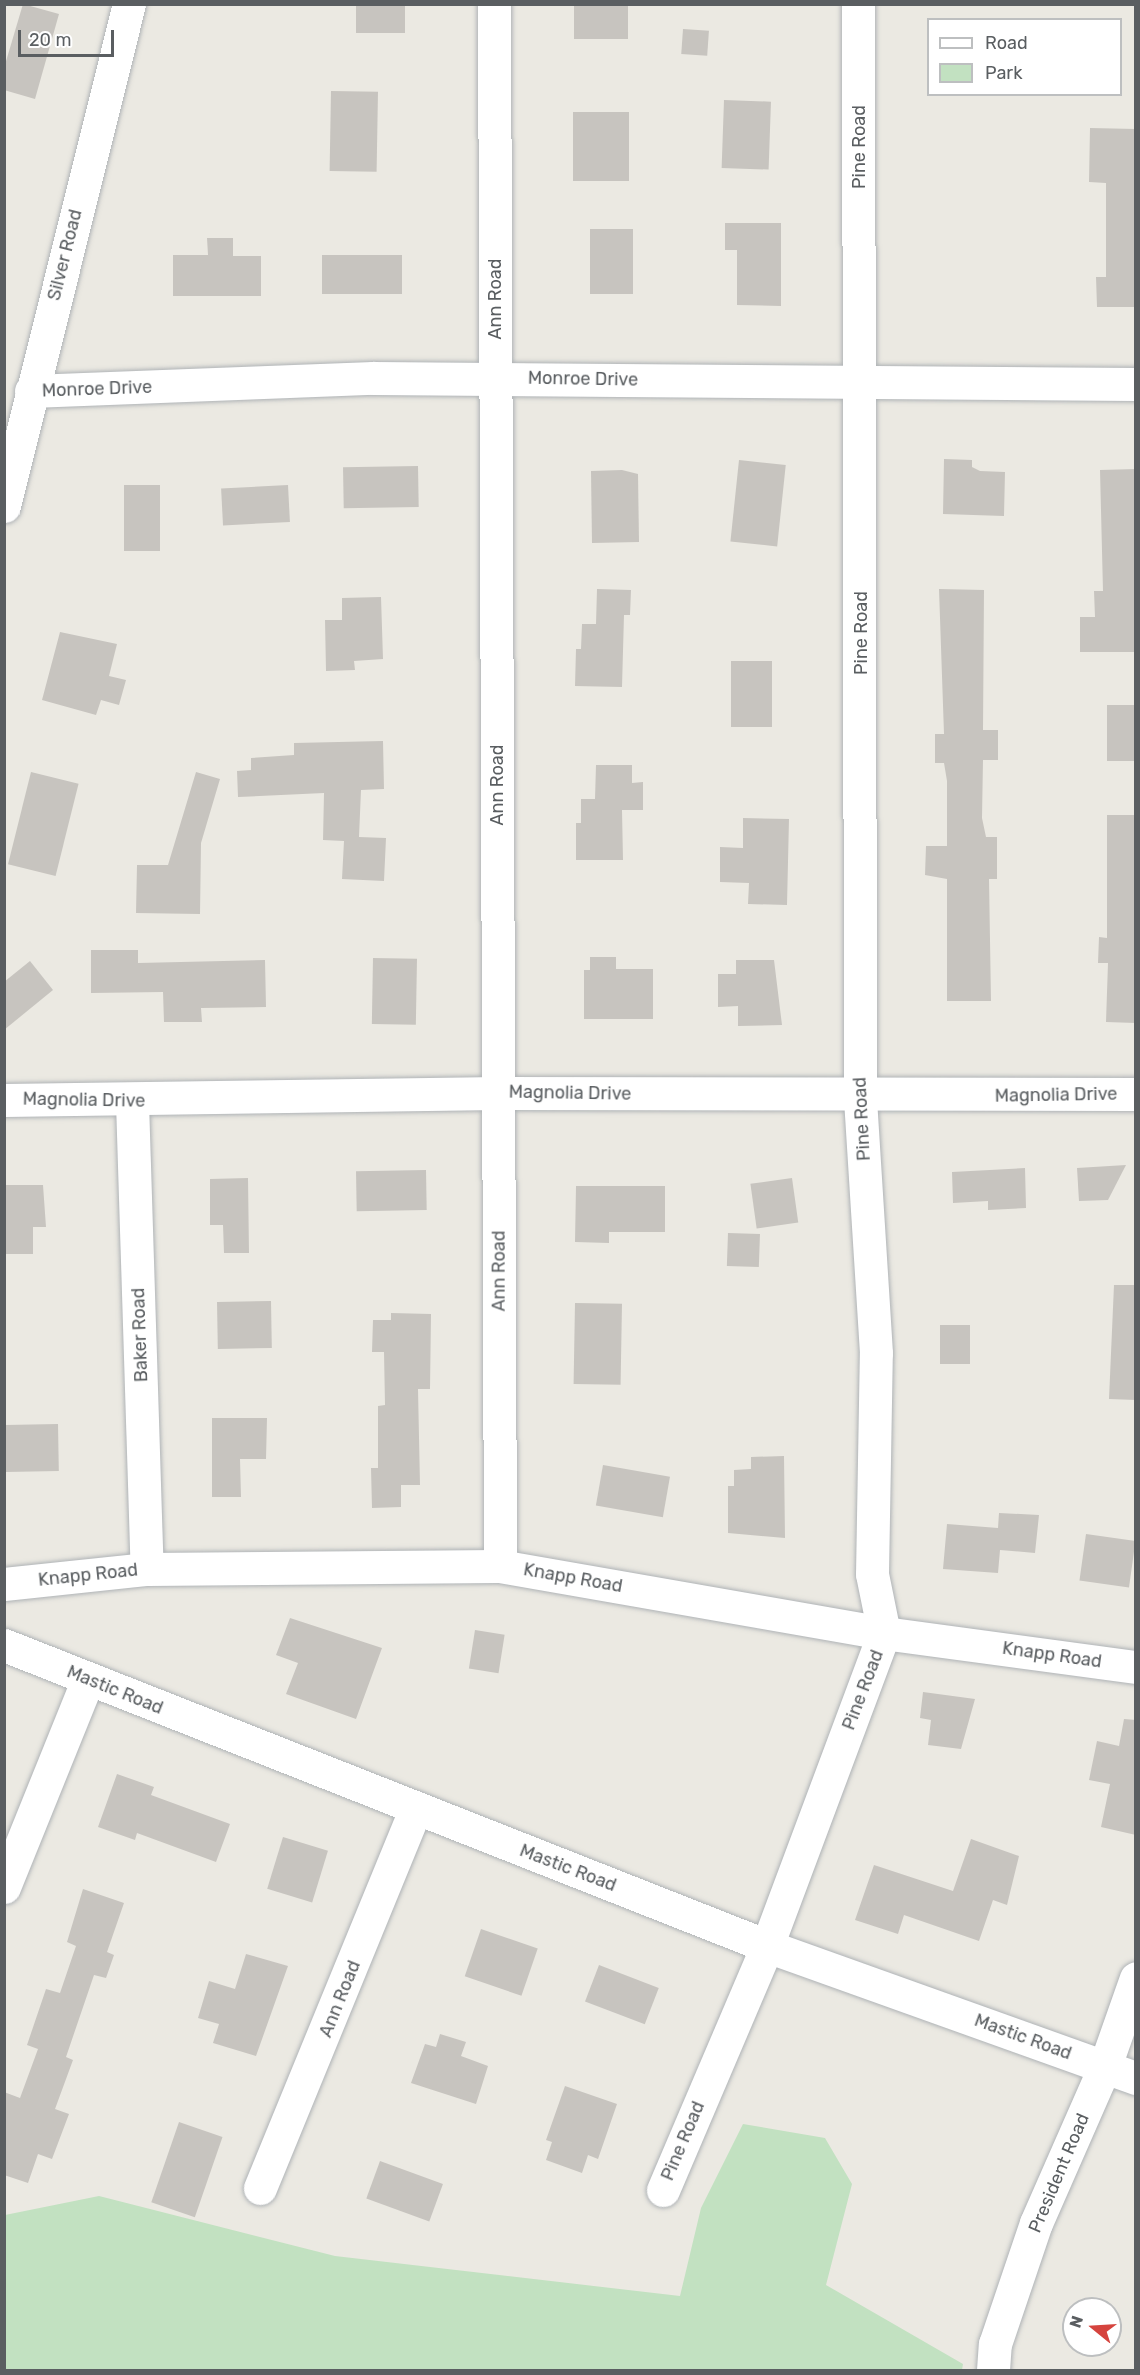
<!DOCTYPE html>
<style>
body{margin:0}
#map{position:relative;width:1140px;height:2375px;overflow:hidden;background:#ebe9e2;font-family:Rubik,sans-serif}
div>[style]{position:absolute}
.green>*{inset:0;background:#c2e1c1}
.building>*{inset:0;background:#c7c4bf;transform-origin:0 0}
.roads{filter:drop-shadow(0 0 2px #afb3b6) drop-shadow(0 0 2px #afb3b6)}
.street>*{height:33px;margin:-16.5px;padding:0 16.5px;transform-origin:16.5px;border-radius:16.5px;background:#fff}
.secondary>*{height:33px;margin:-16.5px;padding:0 16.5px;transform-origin:16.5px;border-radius:16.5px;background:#fff}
span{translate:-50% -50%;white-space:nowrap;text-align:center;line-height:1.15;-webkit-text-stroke:4.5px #fff;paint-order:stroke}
.street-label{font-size:18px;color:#5a5e61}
.frame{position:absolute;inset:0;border:6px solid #5a5e61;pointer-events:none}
.legend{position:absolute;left:927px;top:18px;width:195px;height:78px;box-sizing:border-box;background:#fff;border:2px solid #bdbfc0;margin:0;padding:8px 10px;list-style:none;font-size:18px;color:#5a5e61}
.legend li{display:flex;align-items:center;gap:12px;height:30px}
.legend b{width:30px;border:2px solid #bdbfc0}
.north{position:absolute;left:1062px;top:2297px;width:60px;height:60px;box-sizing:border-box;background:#fff;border:2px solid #bdbfc0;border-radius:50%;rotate:288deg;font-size:16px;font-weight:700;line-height:24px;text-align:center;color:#5a5e61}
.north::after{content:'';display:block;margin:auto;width:21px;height:27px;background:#d5443e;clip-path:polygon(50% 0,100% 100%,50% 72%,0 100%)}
.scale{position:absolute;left:18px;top:30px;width:96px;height:27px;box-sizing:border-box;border:3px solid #5a5e61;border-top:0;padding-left:8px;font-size:18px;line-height:21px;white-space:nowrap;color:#5a5e61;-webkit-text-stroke:4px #fff;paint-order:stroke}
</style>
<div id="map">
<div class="green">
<div style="clip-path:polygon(743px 2124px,825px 2138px,852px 2184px,826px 2285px,963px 2364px,962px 2370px,5px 2370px,5px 2215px,99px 2196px,335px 2256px,680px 2296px,701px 2208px)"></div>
</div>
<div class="building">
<div style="clip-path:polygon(23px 4px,59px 14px,35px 99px,4px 90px,4px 68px)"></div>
<div style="left:356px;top:4px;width:49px;height:29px"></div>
<div style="left:574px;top:4px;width:54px;height:35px"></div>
<div style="left:683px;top:29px;width:26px;height:25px;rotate:4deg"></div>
<div style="left:331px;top:91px;width:47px;height:80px;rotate:1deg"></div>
<div style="left:724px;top:100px;width:47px;height:68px;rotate:2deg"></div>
<div style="left:573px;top:112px;width:56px;height:69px"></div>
<div style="clip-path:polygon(1090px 128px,1136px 129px,1136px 307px,1097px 307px,1096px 277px,1106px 277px,1106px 183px,1089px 182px)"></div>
<div style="clip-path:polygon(725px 223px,781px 223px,781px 306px,737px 305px,737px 250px,725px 250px)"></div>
<div style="left:590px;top:229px;width:43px;height:65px"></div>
<div style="clip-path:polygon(207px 238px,233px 238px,233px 256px,261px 256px,261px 296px,173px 296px,173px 255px,208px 255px)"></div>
<div style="left:322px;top:255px;width:80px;height:39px"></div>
<div style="clip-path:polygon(944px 459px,972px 460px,972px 467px,980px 471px,1005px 472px,1004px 516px,943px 514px)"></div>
<div style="left:739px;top:460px;width:47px;height:82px;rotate:6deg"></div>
<div style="left:418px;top:466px;width:41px;height:75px;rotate:89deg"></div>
<div style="clip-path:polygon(1136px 469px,1136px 652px,1080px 652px,1080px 617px,1095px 617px,1094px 591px,1103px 591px,1100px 470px)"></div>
<div style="clip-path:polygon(622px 470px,638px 474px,639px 542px,592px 543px,591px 471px)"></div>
<div style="left:124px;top:485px;width:36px;height:66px"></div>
<div style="left:288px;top:485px;width:37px;height:67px;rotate:87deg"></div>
<div style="clip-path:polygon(597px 589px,631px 590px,630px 615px,624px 615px,622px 687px,575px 686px,576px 649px,581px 649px,582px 624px,596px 624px)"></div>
<div style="clip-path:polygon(939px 589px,984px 590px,983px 730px,998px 730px,998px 760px,983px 760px,982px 818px,986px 837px,997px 837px,997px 879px,989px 879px,991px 1001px,947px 1001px,947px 879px,925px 875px,926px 846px,947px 846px,947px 781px,944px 763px,935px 763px,935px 734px,944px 734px)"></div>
<div style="clip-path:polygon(381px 597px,383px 659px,354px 661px,355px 670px,326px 671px,325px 620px,342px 620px,342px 598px)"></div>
<div style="clip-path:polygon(60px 632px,117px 644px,109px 676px,126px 680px,119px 705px,101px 700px,96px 715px,42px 700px)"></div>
<div style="left:731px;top:661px;width:41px;height:66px"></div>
<div style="left:1136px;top:705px;width:56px;height:29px;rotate:90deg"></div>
<div style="clip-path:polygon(383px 741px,384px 789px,361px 790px,359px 837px,386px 838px,384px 881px,342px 879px,344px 841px,323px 840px,324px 793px,238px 797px,237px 771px,251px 770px,251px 758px,294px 755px,294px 743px)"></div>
<div style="clip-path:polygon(596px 765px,632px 765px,632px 783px,643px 782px,643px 810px,622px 810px,623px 860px,576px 860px,576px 823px,581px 823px,581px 799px,595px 799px)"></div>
<div style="left:31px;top:772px;width:49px;height:95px;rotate:14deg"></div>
<div style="clip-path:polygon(196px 772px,220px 779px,201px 843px,200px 914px,136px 913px,137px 865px,168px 865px)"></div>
<div style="clip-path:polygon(1107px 815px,1136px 815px,1136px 1023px,1106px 1022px,1108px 963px,1098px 963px,1099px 937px,1107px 938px)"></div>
<div style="clip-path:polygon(743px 818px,789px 819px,787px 905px,748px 904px,749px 883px,720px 882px,720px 847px,743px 848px)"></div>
<div style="clip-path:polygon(91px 950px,138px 950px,138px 963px,265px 960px,266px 1007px,201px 1008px,202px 1022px,164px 1022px,163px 992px,91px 993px)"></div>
<div style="clip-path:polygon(590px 957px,616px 957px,616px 969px,653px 969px,653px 1019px,584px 1019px,584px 970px,590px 970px)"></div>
<div style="left:373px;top:958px;width:44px;height:66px;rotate:1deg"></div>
<div style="clip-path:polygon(736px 960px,774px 960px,782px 1025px,738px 1026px,738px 1006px,718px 1007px,718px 974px,736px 974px)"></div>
<div style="clip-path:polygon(30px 961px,53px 990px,4px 1030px,4px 982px)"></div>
<div style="clip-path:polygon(1126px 1165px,1108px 1200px,1079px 1201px,1077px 1168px)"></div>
<div style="clip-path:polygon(1025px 1168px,1026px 1208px,988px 1210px,988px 1201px,953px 1203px,952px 1172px)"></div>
<div style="left:426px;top:1170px;width:40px;height:70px;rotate:89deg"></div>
<div style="clip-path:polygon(248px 1178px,249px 1253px,224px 1253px,223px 1225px,210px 1225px,210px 1179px)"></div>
<div style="left:792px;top:1178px;width:45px;height:42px;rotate:82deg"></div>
<div style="clip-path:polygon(4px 1185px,43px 1185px,46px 1227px,33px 1227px,33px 1254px,4px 1254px)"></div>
<div style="clip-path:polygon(576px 1186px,665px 1186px,665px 1232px,609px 1232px,609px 1243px,575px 1242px)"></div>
<div style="left:728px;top:1233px;width:32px;height:33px;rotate:2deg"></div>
<div style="clip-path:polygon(1114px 1285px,1136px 1285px,1136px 1400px,1109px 1399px)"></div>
<div style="left:271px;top:1301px;width:47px;height:54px;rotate:89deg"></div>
<div style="left:575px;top:1303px;width:47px;height:81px;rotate:1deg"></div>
<div style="clip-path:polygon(391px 1313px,431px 1314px,430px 1389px,418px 1389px,420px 1485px,401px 1485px,401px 1507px,372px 1508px,371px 1468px,378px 1468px,378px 1406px,385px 1405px,384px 1352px,372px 1352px,373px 1320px,391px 1320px)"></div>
<div style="left:940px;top:1325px;width:30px;height:39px"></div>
<div style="clip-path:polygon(212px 1418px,267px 1418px,266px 1459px,240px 1459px,241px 1497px,212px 1497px)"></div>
<div style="left:58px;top:1424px;width:47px;height:53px;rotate:89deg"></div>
<div style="clip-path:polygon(784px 1456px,785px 1538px,728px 1533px,728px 1486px,734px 1486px,734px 1470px,751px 1469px,751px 1457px)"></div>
<div style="left:603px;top:1465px;width:68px;height:41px;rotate:10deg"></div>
<div style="clip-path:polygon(999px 1513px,1039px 1515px,1035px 1553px,1000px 1550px,998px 1573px,943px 1569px,947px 1524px,998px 1528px)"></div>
<div style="left:1086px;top:1534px;width:50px;height:47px;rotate:8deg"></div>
<div style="clip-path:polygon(290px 1618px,382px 1648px,356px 1719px,286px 1694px,298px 1663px,276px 1655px)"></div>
<div style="left:475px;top:1630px;width:30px;height:39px;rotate:9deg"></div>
<div style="clip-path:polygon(923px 1692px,975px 1699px,961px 1749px,928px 1745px,931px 1720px,920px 1718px)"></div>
<div style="clip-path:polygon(1124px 1719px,1136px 1720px,1136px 1835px,1101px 1827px,1110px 1784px,1089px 1780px,1097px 1741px,1119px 1746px)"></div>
<div style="clip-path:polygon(117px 1774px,154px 1787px,151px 1795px,230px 1824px,216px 1862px,137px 1833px,135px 1840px,98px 1827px)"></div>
<div style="left:283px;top:1837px;width:47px;height:54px;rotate:17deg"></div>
<div style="clip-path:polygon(971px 1839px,1019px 1856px,1007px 1905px,993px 1900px,979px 1941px,904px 1915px,898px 1934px,855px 1920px,874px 1865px,953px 1891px)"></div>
<div style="clip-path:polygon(83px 1889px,124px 1903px,107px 1952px,114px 1955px,106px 1978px,94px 1975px,66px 2057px,73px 2060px,55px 2109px,69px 2114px,52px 2159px,38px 2154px,28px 2183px,4px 2175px,4px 2092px,20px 2098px,38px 2049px,27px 2045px,46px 1989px,60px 1993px,76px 1946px,67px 1942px)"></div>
<div style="left:481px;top:1929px;width:60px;height:50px;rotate:19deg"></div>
<div style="clip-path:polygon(246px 1954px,288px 1966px,256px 2056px,213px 2043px,219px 2024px,198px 2018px,209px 1981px,235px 1989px)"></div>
<div style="left:599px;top:1965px;width:64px;height:39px;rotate:21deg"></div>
<div style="clip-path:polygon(440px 2034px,466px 2042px,461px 2056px,488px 2066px,476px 2104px,411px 2083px,425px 2044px,436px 2047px)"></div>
<div style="clip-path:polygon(565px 2086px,617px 2104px,598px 2159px,588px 2155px,582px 2173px,546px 2160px,552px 2142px,546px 2140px)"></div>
<div style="left:179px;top:2122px;width:46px;height:85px;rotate:19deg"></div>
<div style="left:380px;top:2161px;width:67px;height:40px;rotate:20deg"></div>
</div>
<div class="roads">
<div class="street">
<div style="left:494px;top:4px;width:1562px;rotate:89.78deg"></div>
<div style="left:31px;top:391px;width:342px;rotate:-2.2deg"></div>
<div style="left:373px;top:378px;width:763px;rotate:0.45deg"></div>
<div style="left:4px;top:506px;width:517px;rotate:-76.02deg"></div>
<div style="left:4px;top:1100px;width:495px;rotate:-0.8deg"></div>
<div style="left:499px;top:1093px;width:637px;rotate:0.09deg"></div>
<div style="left:132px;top:1102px;width:467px;rotate:88.2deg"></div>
<div style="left:4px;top:1584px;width:144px;rotate:-6deg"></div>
<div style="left:147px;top:1569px;width:353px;rotate:-0.5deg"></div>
<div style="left:500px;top:1566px;width:390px;rotate:9.9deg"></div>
<div style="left:884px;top:1633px;width:254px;rotate:7.7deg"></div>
<div style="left:4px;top:1887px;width:224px;rotate:-68deg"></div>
<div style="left:260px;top:2188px;width:411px;rotate:-67.7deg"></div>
<div style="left:663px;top:2190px;width:265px;rotate:-66.9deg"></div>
<div style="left:767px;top:1946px;width:334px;rotate:-69.5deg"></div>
<div style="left:884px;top:1633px;width:60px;rotate:-101.5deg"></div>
<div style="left:872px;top:1574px;width:221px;rotate:-89deg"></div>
<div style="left:876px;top:1353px;width:256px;rotate:-93.6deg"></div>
<div style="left:860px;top:1097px;width:1093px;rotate:-90.1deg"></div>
<div style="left:993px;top:2370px;width:26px;rotate:-86deg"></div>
<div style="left:995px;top:2344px;width:128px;rotate:-71.3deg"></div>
<div style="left:1036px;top:2223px;width:171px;rotate:-66.3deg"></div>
<div style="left:1105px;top:2066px;width:93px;rotate:-70.6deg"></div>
</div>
<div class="secondary">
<div style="left:4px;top:1645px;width:820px;rotate:21.53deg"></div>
<div style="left:767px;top:1946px;width:392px;rotate:19.7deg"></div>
</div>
</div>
<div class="street-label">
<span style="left:859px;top:147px;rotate:-90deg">Pine Road</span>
<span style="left:65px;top:255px;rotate:-76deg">Silver Road</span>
<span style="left:495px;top:299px;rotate:-90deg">Ann Road</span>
<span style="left:583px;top:379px;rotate:1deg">Monroe Drive</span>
<span style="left:97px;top:389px;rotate:-2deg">Monroe Drive</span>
<span style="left:861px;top:633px;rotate:-90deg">Pine Road</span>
<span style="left:497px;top:785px;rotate:-90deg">Ann Road</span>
<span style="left:570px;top:1093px;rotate:1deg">Magnolia Drive</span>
<span style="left:1056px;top:1095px;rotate:-1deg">Magnolia Drive</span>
<span style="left:84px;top:1100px;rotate:1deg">Magnolia Drive</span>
<span style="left:862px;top:1119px;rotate:-93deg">Pine Road</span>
<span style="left:499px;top:1271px;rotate:-90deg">Ann Road</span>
<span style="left:140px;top:1335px;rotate:-92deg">Baker Road</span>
<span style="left:88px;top:1575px;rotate:-6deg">Knapp Road</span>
<span style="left:573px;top:1578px;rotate:10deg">Knapp Road</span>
<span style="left:1052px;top:1655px;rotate:8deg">Knapp Road</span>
<span style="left:115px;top:1690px;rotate:22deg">Mastic Road</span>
<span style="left:863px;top:1690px;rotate:-69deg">Pine Road</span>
<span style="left:568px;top:1868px;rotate:21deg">Mastic Road</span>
<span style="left:340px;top:1999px;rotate:-68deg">Ann Road</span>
<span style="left:1023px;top:2037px;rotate:20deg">Mastic Road</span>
<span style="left:683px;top:2141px;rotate:-67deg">Pine Road</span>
<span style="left:1059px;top:2173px;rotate:-67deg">President Road</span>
</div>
<div class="frame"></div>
<ul class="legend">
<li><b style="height:8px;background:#fff"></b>Road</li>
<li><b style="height:16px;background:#c2e1c1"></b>Park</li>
</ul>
<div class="north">N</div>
<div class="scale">20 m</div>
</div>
